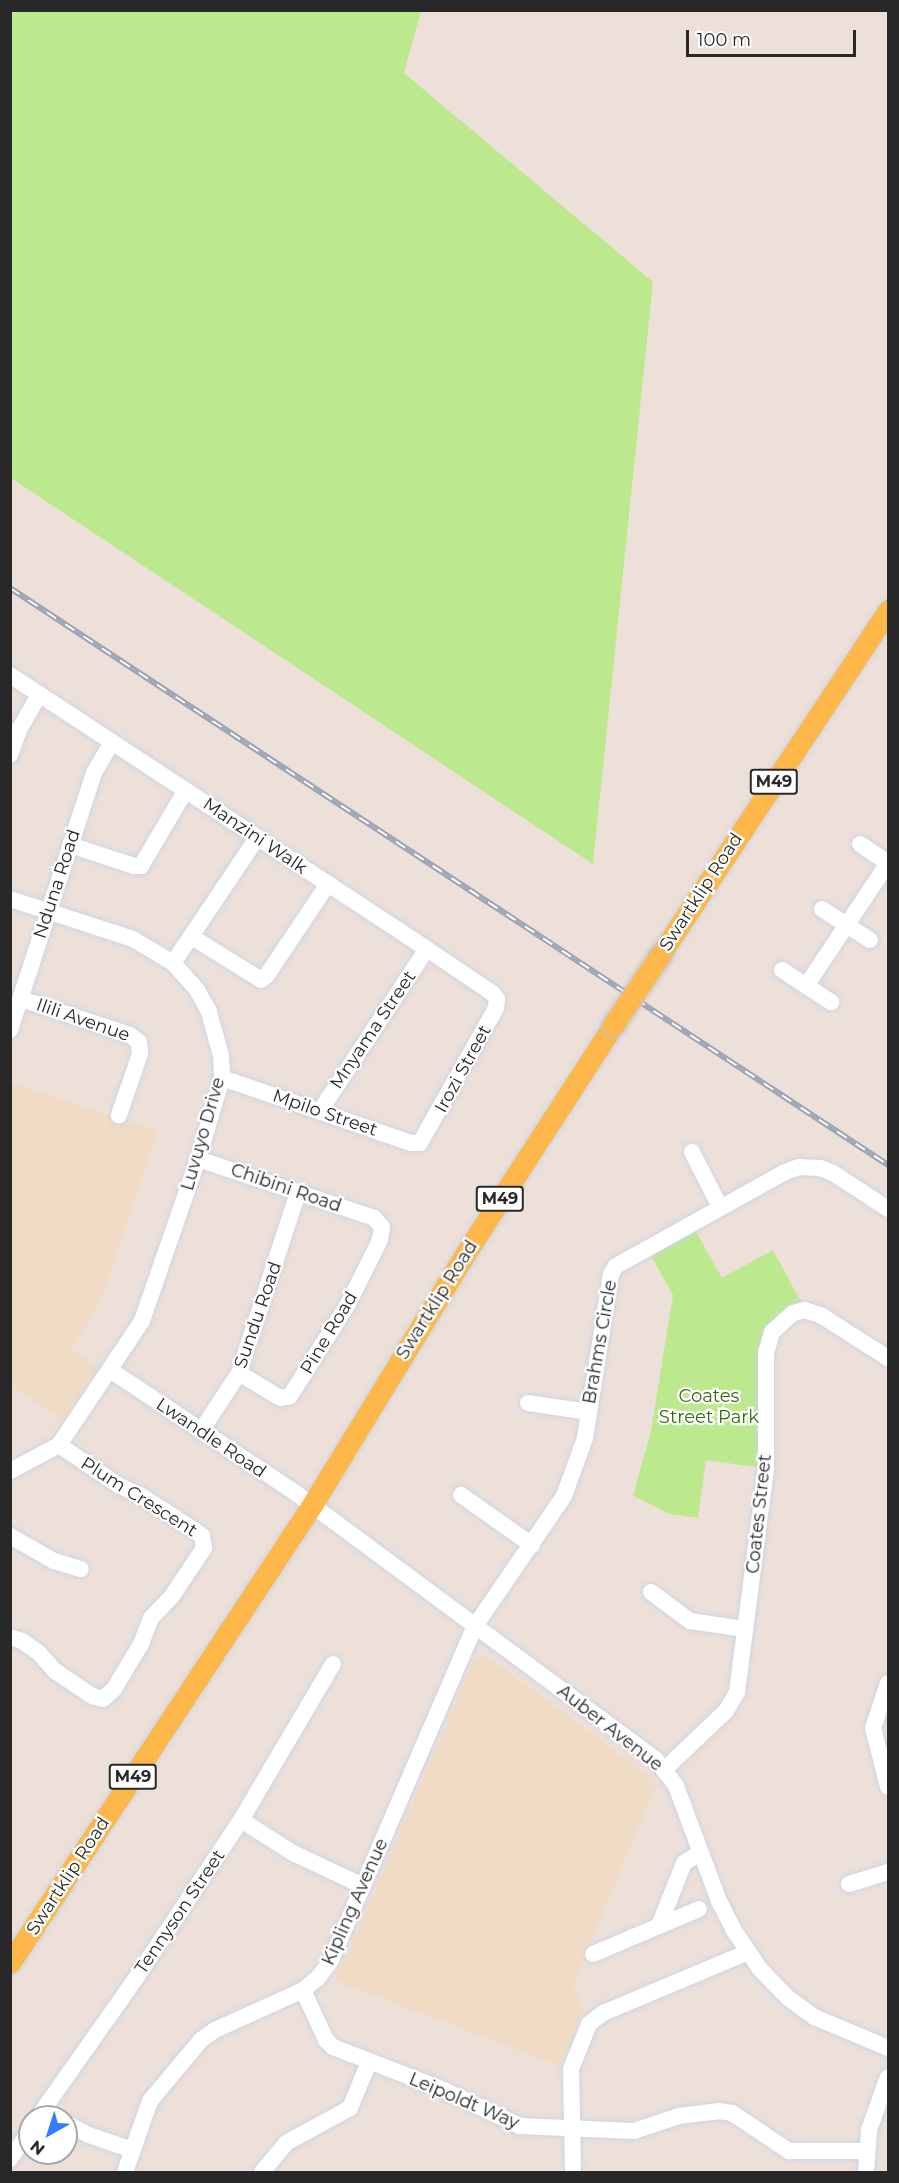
<!DOCTYPE html>
<style>
body{margin:0}
#map{position:relative;width:899px;height:2183px;overflow:hidden;background:#ede0d8;font-family:Montserrat,sans-serif}
div>[style]{position:absolute}
.education>*{inset:0;background:#f0dbc5}
.green>*{inset:0;background:#bde98e}
.roads{filter:drop-shadow(0 0 2px #cdd5e3) drop-shadow(0 0 2px #cdd5e3)}
.minor>*{height:16px;margin:-8px;padding:0 8px;transform-origin:8px;border-radius:8px;background:#fff}
.major>*{height:21px;margin:-10.5px;padding:0 10.5px;transform-origin:10.5px;border-radius:10.5px;background:#feb74b}
.rail>*{height:6px;margin-top:-3px;transform-origin:0;background:repeating-linear-gradient(90deg,#fff 0 11px,#9ba3b5 0 22px);box-sizing:border-box;border-block:2px solid #9ba3b5}
.bridges{filter:drop-shadow(0 0 2px #c3c3c3) drop-shadow(0 0 2px #c3c3c3)}
.major-bridge>*{height:21px;margin:-10.5px;padding:0 10.5px;transform-origin:10.5px;border-radius:10.5px;background:#feb74b}
span{translate:-50% -50%;white-space:nowrap;text-align:center;line-height:1.15;-webkit-text-stroke:4.5px #fff;paint-order:stroke}
.shield-label span{padding:2px 4px;background:#fff;border:2px solid;border-radius:4px;-webkit-text-stroke-width:0}
.shield-label{font-size:16px;color:#282828;font-weight:700}
.street-label{font-size:18px;color:#282828}
.park-label{font-size:18px;color:#346b12}
.frame{position:absolute;inset:0;border:12px solid #282828;pointer-events:none}
.north{position:absolute;left:18px;top:2105px;width:60px;height:60px;box-sizing:border-box;background:#fff;border:2px solid #a9a9a9;border-radius:50%;rotate:219deg;font-size:16px;font-weight:700;line-height:24px;text-align:center;color:#282828}
.north::after{content:'';display:block;margin:auto;width:21px;height:27px;background:#337bff;clip-path:polygon(50% 0,100% 100%,50% 72%,0 100%)}
.scale{position:absolute;left:686px;top:30px;width:170px;height:27px;box-sizing:border-box;border:3px solid #282828;border-top:0;padding-left:8px;font-size:18px;line-height:21px;white-space:nowrap;color:#282828;-webkit-text-stroke:4px #fff;paint-order:stroke}
</style>
<div id="map">
<div class="education">
<div style="clip-path:polygon(10px 1083px,158px 1131px,100px 1303px,71px 1349px,98px 1367px,63px 1420px,11px 1386px)"></div>
<div style="clip-path:polygon(487px 1656px,647px 1774px,656px 1785px,573px 1986px,583px 2009px,560px 2066px,336px 1981px,336px 1974px,347px 1958px,474px 1660px)"></div>
</div>
<div class="green">
<div style="clip-path:polygon(10px 11px,421px 11px,404px 73px,653px 282px,593px 864px,11px 478px)"></div>
<div style="clip-path:polygon(694px 1228px,722px 1278px,773px 1250px,802px 1304px,774px 1320px,762px 1468px,706px 1460px,698px 1518px,670px 1514px,633px 1496px,651px 1431px,673px 1295px,649px 1252px)"></div>
</div>
<div class="roads">
<div class="minor">
<div style="left:10px;top:675px;width:499px;rotate:33.3deg"></div>
<div style="left:427px;top:949px;width:78px;rotate:34.1deg"></div>
<div style="left:492px;top:993px;width:8px;rotate:50deg"></div>
<div style="left:497px;top:999px;width:9px;rotate:96deg"></div>
<div style="left:496px;top:1008px;width:155px;rotate:119.4deg"></div>
<div style="left:420px;top:1143px;width:9px;rotate:180deg"></div>
<div style="left:411px;top:1143px;width:200px;rotate:-161deg"></div>
<div style="left:10px;top:755px;width:29px;rotate:-70deg"></div>
<div style="left:20px;top:728px;width:39px;rotate:-60deg"></div>
<div style="left:860px;top:844px;width:34px;rotate:34deg"></div>
<div style="left:70px;top:845px;width:67px;rotate:18.2deg"></div>
<div style="left:134px;top:866px;width:7px"></div>
<div style="left:141px;top:866px;width:88px;rotate:-59.4deg"></div>
<div style="left:10px;top:899px;width:129px;rotate:18deg"></div>
<div style="left:133px;top:939px;width:47px;rotate:31deg"></div>
<div style="left:173px;top:963px;width:36px;rotate:48deg"></div>
<div style="left:197px;top:990px;width:25px;rotate:61deg"></div>
<div style="left:209px;top:1012px;width:46px;rotate:74.7deg"></div>
<div style="left:221px;top:1056px;width:22px;rotate:87deg"></div>
<div style="left:222px;top:1078px;width:84px;rotate:106.5deg"></div>
<div style="left:198px;top:1159px;width:171px;rotate:109.1deg"></div>
<div style="left:142px;top:1321px;width:149px;rotate:123.8deg"></div>
<div style="left:59px;top:1445px;width:55px;rotate:152deg"></div>
<div style="left:822px;top:909px;width:57px;rotate:32.9deg"></div>
<div style="left:192px;top:937px;width:81px;rotate:31.9deg"></div>
<div style="left:261px;top:980px;width:8px;rotate:-40deg"></div>
<div style="left:267px;top:975px;width:110px;rotate:-56.2deg"></div>
<div style="left:173px;top:963px;width:151px;rotate:-56.1deg"></div>
<div style="left:782px;top:970px;width:59px;rotate:33.1deg"></div>
<div style="left:806px;top:986px;width:148px;rotate:-56.3deg"></div>
<div style="left:21px;top:999px;width:115px;rotate:18.3deg"></div>
<div style="left:130px;top:1035px;width:11px;rotate:38deg"></div>
<div style="left:139px;top:1042px;width:12px;rotate:85deg"></div>
<div style="left:140px;top:1054px;width:65px;rotate:109deg"></div>
<div style="left:10px;top:1030px;width:270px;rotate:-71.9deg"></div>
<div style="left:94px;top:773px;width:36px;rotate:-60deg"></div>
<div style="left:320px;top:1111px;width:194px;rotate:-56.6deg"></div>
<div style="left:692px;top:1152px;width:62px;rotate:63deg"></div>
<div style="left:198px;top:1159px;width:186px;rotate:18.5deg"></div>
<div style="left:374px;top:1218px;width:12px;rotate:48deg"></div>
<div style="left:382px;top:1227px;width:13px;rotate:99deg"></div>
<div style="left:380px;top:1240px;width:72px;rotate:116.6deg"></div>
<div style="left:348px;top:1304px;width:109px;rotate:122.2deg"></div>
<div style="left:290px;top:1396px;width:9px;rotate:167deg"></div>
<div style="left:281px;top:1398px;width:7px;rotate:-153deg"></div>
<div style="left:275px;top:1395px;width:42px;rotate:-148.6deg"></div>
<div style="left:110px;top:1370px;width:219px;rotate:33.5deg"></div>
<div style="left:293px;top:1491px;width:452px;rotate:36.5deg"></div>
<div style="left:656px;top:1760px;width:33px;rotate:52deg"></div>
<div style="left:676px;top:1786px;width:123px;rotate:69.5deg"></div>
<div style="left:719px;top:1901px;width:31px;rotate:63deg"></div>
<div style="left:733px;top:1929px;width:48px;rotate:56deg"></div>
<div style="left:760px;top:1969px;width:40px;rotate:46deg"></div>
<div style="left:788px;top:1998px;width:32px;rotate:36deg"></div>
<div style="left:814px;top:2017px;width:80px;rotate:22.7deg"></div>
<div style="left:528px;top:1403px;width:62px;rotate:8.4deg"></div>
<div style="left:201px;top:1431px;width:69px;rotate:-56.8deg"></div>
<div style="left:239px;top:1373px;width:190px;rotate:-71.9deg"></div>
<div style="left:461px;top:1495px;width:87px;rotate:35.2deg"></div>
<div style="left:10px;top:1536px;width:51px;rotate:29.6deg"></div>
<div style="left:54px;top:1561px;width:28px;rotate:17deg"></div>
<div style="left:651px;top:1592px;width:49px;rotate:36.6deg"></div>
<div style="left:690px;top:1621px;width:56px;rotate:8.3deg"></div>
<div style="left:10px;top:1637px;width:13px;rotate:18deg"></div>
<div style="left:22px;top:1641px;width:19px;rotate:35deg"></div>
<div style="left:38px;top:1652px;width:25px;rotate:48deg"></div>
<div style="left:55px;top:1671px;width:45px;rotate:34deg"></div>
<div style="left:92px;top:1696px;width:11px;rotate:15deg"></div>
<div style="left:103px;top:1699px;width:15px;rotate:-42deg"></div>
<div style="left:114px;top:1689px;width:52px;rotate:-59deg"></div>
<div style="left:141px;top:1644px;width:28px;rotate:-69deg"></div>
<div style="left:151px;top:1618px;width:30px;rotate:-46deg"></div>
<div style="left:172px;top:1596px;width:58px;rotate:-56.3deg"></div>
<div style="left:204px;top:1548px;width:12px;rotate:-99deg"></div>
<div style="left:202px;top:1536px;width:10px;rotate:-143deg"></div>
<div style="left:194px;top:1530px;width:64px;rotate:-147.1deg"></div>
<div style="left:140px;top:1495px;width:24px;rotate:-156deg"></div>
<div style="left:118px;top:1485px;width:71px;rotate:-145.9deg"></div>
<div style="left:888px;top:1683px;width:47px;rotate:108.4deg"></div>
<div style="left:873px;top:1728px;width:61px;rotate:75.7deg"></div>
<div style="left:665px;top:1769px;width:84px;rotate:-43.6deg"></div>
<div style="left:726px;top:1711px;width:22px;rotate:-60deg"></div>
<div style="left:737px;top:1692px;width:226px;rotate:-82.6deg"></div>
<div style="left:766px;top:1468px;width:115px;rotate:-90deg"></div>
<div style="left:766px;top:1353px;width:22px;rotate:-74deg"></div>
<div style="left:772px;top:1332px;width:28px;rotate:-42deg"></div>
<div style="left:793px;top:1313px;width:12px;rotate:-14deg"></div>
<div style="left:805px;top:1310px;width:18px;rotate:19deg"></div>
<div style="left:822px;top:1316px;width:78px;rotate:32.5deg"></div>
<div style="left:241px;top:1820px;width:62px;rotate:32.4deg"></div>
<div style="left:293px;top:1853px;width:77px;rotate:25.2deg"></div>
<div style="left:849px;top:1884px;width:41px;rotate:-17.1deg"></div>
<div style="left:659px;top:1926px;width:68px;rotate:-68.4deg"></div>
<div style="left:684px;top:1863px;width:20px;rotate:-33deg"></div>
<div style="left:593px;top:1954px;width:115px;rotate:-23deg"></div>
<div style="left:303px;top:1990px;width:55px;rotate:65.3deg"></div>
<div style="left:326px;top:2040px;width:10px;rotate:45deg"></div>
<div style="left:333px;top:2047px;width:119px;rotate:21.2deg"></div>
<div style="left:444px;top:2090px;width:84px;rotate:25.3deg"></div>
<div style="left:520px;top:2126px;width:114px;rotate:2.5deg"></div>
<div style="left:634px;top:2131px;width:47px;rotate:-18.4deg"></div>
<div style="left:679px;top:2116px;width:39px;rotate:-7deg"></div>
<div style="left:718px;top:2111px;width:14px;rotate:8deg"></div>
<div style="left:732px;top:2113px;width:69px;rotate:33.7deg"></div>
<div style="left:789px;top:2151px;width:77px"></div>
<div style="left:38px;top:2117px;width:170px;rotate:-54.8deg"></div>
<div style="left:136px;top:1978px;width:190px;rotate:-56.4deg"></div>
<div style="left:241px;top:1820px;width:181px;rotate:-59.5deg"></div>
<div style="left:66px;top:2123px;width:26px;rotate:28deg"></div>
<div style="left:89px;top:2135px;width:46px;rotate:19.2deg"></div>
<div style="left:10px;top:2159px;width:35px;rotate:-55deg"></div>
<div style="left:125px;top:2172px;width:75px;rotate:-70.6deg"></div>
<div style="left:150px;top:2101px;width:80px;rotate:-50.1deg"></div>
<div style="left:201px;top:2040px;width:17px;rotate:-36deg"></div>
<div style="left:215px;top:2030px;width:97px;rotate:-24.4deg"></div>
<div style="left:303px;top:1990px;width:19px;rotate:-39deg"></div>
<div style="left:318px;top:1978px;width:22px;rotate:-54deg"></div>
<div style="left:331px;top:1960px;width:364px;rotate:-66.7deg"></div>
<div style="left:475px;top:1626px;width:158px;rotate:-55.6deg"></div>
<div style="left:564px;top:1496px;width:62px;rotate:-70.1deg"></div>
<div style="left:585px;top:1438px;width:166px;rotate:-81deg"></div>
<div style="left:611px;top:1274px;width:9px;rotate:-58deg"></div>
<div style="left:616px;top:1266px;width:193px;rotate:-29.1deg"></div>
<div style="left:785px;top:1172px;width:15px;rotate:-20deg"></div>
<div style="left:799px;top:1167px;width:21px;rotate:3deg"></div>
<div style="left:820px;top:1168px;width:14px;rotate:21deg"></div>
<div style="left:833px;top:1173px;width:66px;rotate:33.2deg"></div>
<div style="left:262px;top:2172px;width:38px;rotate:-50deg"></div>
<div style="left:286px;top:2143px;width:73px;rotate:-28.7deg"></div>
<div style="left:350px;top:2108px;width:50px;rotate:-67.6deg"></div>
<div style="left:573px;top:2172px;width:103px;rotate:-91.1deg"></div>
<div style="left:571px;top:2069px;width:48px;rotate:-68.2deg"></div>
<div style="left:589px;top:2024px;width:18px;rotate:-38deg"></div>
<div style="left:603px;top:2013px;width:157px;rotate:-22.8deg"></div>
<div style="left:866px;top:2172px;width:42px;rotate:-85.9deg"></div>
<div style="left:869px;top:2130px;width:56px;rotate:-70.3deg"></div>
</div>
<div class="major">
<div style="left:660px;top:955px;width:414px;rotate:-56.5deg"></div>
<div style="left:10px;top:1963px;width:549px;rotate:-56.6deg"></div>
<div style="left:312px;top:1505px;width:301px;rotate:-58.6deg"></div>
<div style="left:469px;top:1248px;width:265px;rotate:-57.1deg"></div>
</div>
</div>
<div class="rail">
<div style="left:10px;top:588px;width:1051px;rotate:33.31deg"></div>
</div>
<div class="bridges">
<div class="major-bridge">
<div style="left:613px;top:1025px;width:84px;rotate:-56.1deg"></div>
</div>
</div>
<div class="shield-label">
<span style="left:774px;top:782px">M49</span>
<span style="left:500px;top:1199px">M49</span>
<span style="left:133px;top:1777px">M49</span>
</div>
<div class="street-label">
<span style="left:255px;top:836px;rotate:34deg">Manzini Walk</span>
<span style="left:57px;top:884px;rotate:-72deg">Nduna Road</span>
<span style="left:701px;top:892px;rotate:-57deg">Swartklip Road</span>
<span style="left:83px;top:1020px;rotate:19deg">Ilili Avenue</span>
<span style="left:373px;top:1030px;rotate:-56deg">Mnyama Street</span>
<span style="left:463px;top:1069px;rotate:-61deg">Irozi Street</span>
<span style="left:325px;top:1113px;rotate:19deg">Mpilo Street</span>
<span style="left:203px;top:1134px;rotate:-74deg">Luvuyo Drive</span>
<span style="left:286px;top:1188px;rotate:19deg">Chibini Road</span>
<span style="left:437px;top:1300px;rotate:-58deg">Swartklip Road</span>
<span style="left:258px;top:1315px;rotate:-71deg">Sundu Road</span>
<span style="left:329px;top:1333px;rotate:-59deg">Pine Road</span>
<span style="left:600px;top:1342px;rotate:-80deg">Brahms Circle</span>
<span style="left:211px;top:1438px;rotate:34deg">Lwandle Road</span>
<span style="left:139px;top:1497px;rotate:32deg">Plum Crescent</span>
<span style="left:759px;top:1514px;rotate:-84deg">Coates Street</span>
<span style="left:610px;top:1728px;rotate:38deg">Auber Avenue</span>
<span style="left:68px;top:1876px;rotate:-57deg">Swartklip Road</span>
<span style="left:355px;top:1902px;rotate:-66deg">Kipling Avenue</span>
<span style="left:180px;top:1912px;rotate:-56deg">Tennyson Street</span>
<span style="left:464px;top:2101px;rotate:23deg">Leipoldt Way</span>
</div>
<div class="park-label">
<span style="left:709px;top:1407px">Coates<br>Street Park</span>
</div>
<div class="frame"></div>
<div class="north">N</div>
<div class="scale">100 m</div>
</div>
